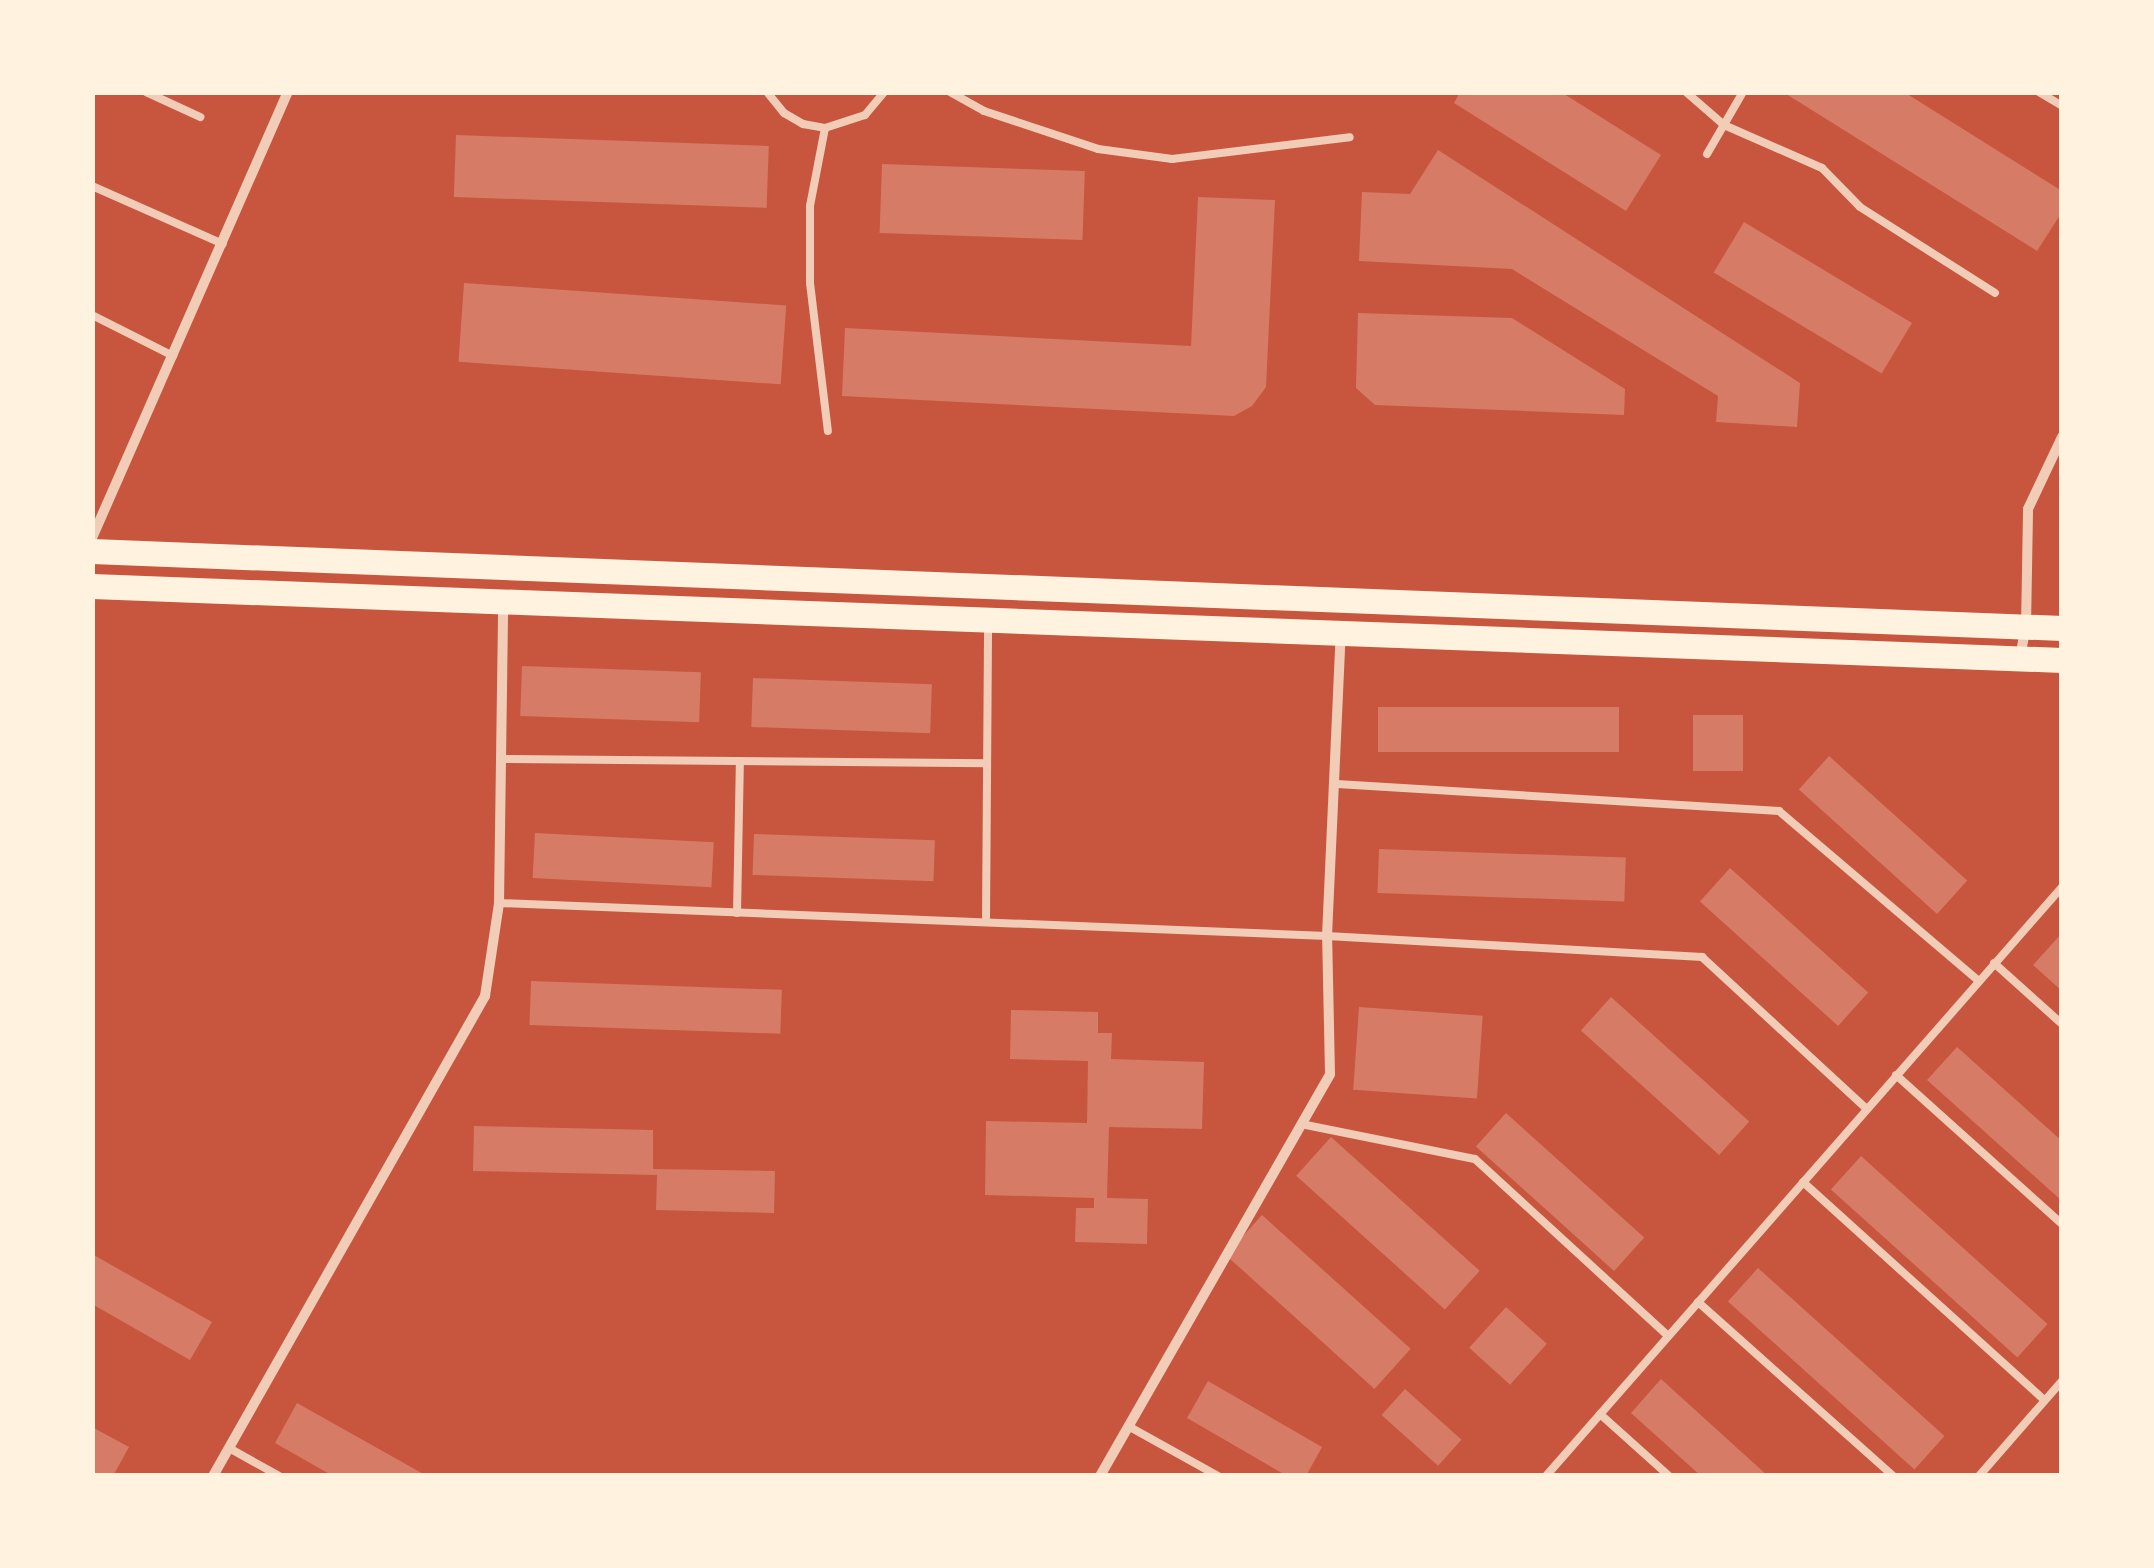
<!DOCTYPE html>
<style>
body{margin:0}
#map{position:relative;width:2154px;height:1568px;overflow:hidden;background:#c8553d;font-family:"Zilla Slab",serif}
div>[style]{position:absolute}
.building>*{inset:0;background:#d67c66;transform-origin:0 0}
.service>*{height:8px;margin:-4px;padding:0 4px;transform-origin:4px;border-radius:4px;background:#f1ccb7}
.minor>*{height:10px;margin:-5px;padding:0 5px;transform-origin:5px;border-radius:5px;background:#f1ccb7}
.primary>*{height:25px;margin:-12.5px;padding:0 12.5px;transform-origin:12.5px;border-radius:12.5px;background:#fff3e0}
span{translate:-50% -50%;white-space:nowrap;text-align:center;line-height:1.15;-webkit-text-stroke:10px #fff3e0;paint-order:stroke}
.frame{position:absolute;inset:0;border:95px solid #fff3e0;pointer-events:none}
</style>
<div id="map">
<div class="building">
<div style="clip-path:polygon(1460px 92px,1561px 92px,1661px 155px,1626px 211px,1454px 103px)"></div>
<div style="clip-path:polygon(1783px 92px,1904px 92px,2062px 191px,2062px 212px,2037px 251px)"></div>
<div style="left:456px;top:135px;width:313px;height:62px;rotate:2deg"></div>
<div style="clip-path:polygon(1438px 150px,1800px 383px,1797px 427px,1716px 422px,1718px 396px,1512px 269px,1359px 261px,1362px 192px,1410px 194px)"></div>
<div style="left:882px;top:164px;width:203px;height:69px;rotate:2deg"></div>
<div style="clip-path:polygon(1198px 197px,1275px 200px,1266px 387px,1252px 406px,1234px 416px,842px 396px,845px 328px,1191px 346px)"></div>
<div style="left:1744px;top:222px;width:196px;height:59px;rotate:31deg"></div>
<div style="left:464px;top:283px;width:323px;height:79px;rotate:4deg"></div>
<div style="clip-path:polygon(1358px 313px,1512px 318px,1625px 389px,1624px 415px,1375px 405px,1356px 388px)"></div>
<div style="left:522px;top:666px;width:179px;height:50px;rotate:2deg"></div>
<div style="left:753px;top:678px;width:179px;height:49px;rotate:2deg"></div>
<div style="left:1378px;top:707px;width:241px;height:45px"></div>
<div style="left:1693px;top:715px;width:50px;height:56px"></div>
<div style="left:1829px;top:756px;width:186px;height:45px;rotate:42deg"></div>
<div style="left:535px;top:833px;width:179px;height:45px;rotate:3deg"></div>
<div style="left:754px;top:834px;width:181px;height:41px;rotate:2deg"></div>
<div style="left:1379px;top:849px;width:247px;height:44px;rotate:2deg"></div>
<div style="left:1730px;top:868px;width:186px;height:45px;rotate:42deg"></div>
<div style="clip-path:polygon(2062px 933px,2062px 991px,2033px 965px)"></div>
<div style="left:531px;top:981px;width:251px;height:44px;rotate:2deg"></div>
<div style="left:1611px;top:997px;width:186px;height:45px;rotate:42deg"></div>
<div style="left:1359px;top:1007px;width:124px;height:83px;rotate:4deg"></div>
<div style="clip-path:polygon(1011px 1010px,1098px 1012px,1098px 1033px,1112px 1033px,1111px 1059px,1204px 1062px,1202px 1129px,1109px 1127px,1107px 1198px,1148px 1199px,1147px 1244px,1075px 1242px,1076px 1208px,1094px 1208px,1094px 1198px,985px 1195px,986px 1121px,1087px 1123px,1088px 1061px,1010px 1059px)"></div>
<div style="clip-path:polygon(1957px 1047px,2062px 1141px,2062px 1201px,1927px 1080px)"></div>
<div style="left:1506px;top:1113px;width:186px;height:45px;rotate:42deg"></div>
<div style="clip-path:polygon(474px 1126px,653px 1130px,653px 1169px,775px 1171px,774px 1213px,656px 1210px,657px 1175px,473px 1171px)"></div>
<div style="left:1331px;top:1137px;width:200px;height:52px;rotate:42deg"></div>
<div style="left:1861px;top:1156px;width:251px;height:45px;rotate:42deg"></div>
<div style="left:1262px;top:1215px;width:200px;height:54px;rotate:42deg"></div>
<div style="clip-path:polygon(92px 1254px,212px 1322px,190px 1360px,92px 1304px)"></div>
<div style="left:1758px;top:1268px;width:251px;height:45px;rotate:42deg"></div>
<div style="left:1506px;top:1307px;width:55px;height:55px;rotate:42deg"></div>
<div style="clip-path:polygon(1661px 1379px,1768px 1476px,1701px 1476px,1631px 1413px)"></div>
<div style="clip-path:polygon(1208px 1381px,1322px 1447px,1306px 1476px,1287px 1476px,1187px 1418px)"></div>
<div style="left:1405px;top:1389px;width:76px;height:35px;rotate:42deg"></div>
<div style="clip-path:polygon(297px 1403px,427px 1476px,333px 1476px,275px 1443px)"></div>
<div style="clip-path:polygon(92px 1427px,129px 1447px,113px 1476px,92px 1476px)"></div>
</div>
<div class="service">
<div style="left:146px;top:92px;width:60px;rotate:24.8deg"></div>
<div style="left:767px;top:92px;width:27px;rotate:51deg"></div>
<div style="left:784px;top:113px;width:22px;rotate:30deg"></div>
<div style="left:803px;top:124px;width:22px;rotate:10deg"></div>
<div style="left:825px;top:128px;width:42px;rotate:-18deg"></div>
<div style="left:865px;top:115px;width:30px;rotate:-50deg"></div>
<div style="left:950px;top:92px;width:39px;rotate:29deg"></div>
<div style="left:984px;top:111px;width:120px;rotate:18.4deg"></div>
<div style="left:1098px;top:149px;width:75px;rotate:7.7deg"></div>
<div style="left:1172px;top:159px;width:179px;rotate:-7deg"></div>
<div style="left:1686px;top:92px;width:50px;rotate:41deg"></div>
<div style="left:1724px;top:125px;width:107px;rotate:23.7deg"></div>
<div style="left:1822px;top:168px;width:54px;rotate:45.7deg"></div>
<div style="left:1860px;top:207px;width:160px;rotate:32.5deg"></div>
<div style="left:2039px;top:92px;width:27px;rotate:31deg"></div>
<div style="left:825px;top:128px;width:79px;rotate:100.9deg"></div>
<div style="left:810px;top:206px;width:77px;rotate:90deg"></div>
<div style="left:810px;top:283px;width:149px;rotate:83.1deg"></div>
<div style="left:1707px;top:154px;width:72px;rotate:-59.9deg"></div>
<div style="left:92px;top:186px;width:143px;rotate:23.9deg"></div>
<div style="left:92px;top:315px;width:91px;rotate:26.8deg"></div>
<div style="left:501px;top:759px;width:486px;rotate:0.5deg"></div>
<div style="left:1337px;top:784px;width:443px;rotate:3.5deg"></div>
<div style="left:1779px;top:811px;width:262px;rotate:40.4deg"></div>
<div style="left:499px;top:903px;width:829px;rotate:2.28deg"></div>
<div style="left:1327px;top:936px;width:376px;rotate:3.2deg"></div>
<div style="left:1702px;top:957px;width:224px;rotate:42.7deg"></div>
<div style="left:737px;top:913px;width:152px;rotate:-88.9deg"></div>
<div style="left:986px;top:922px;width:300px;rotate:-89.6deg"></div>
<div style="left:1994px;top:963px;width:91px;rotate:41.9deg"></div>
<div style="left:1896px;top:1075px;width:223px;rotate:41.9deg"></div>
<div style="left:1301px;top:1124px;width:177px;rotate:11.4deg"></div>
<div style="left:1475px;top:1159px;width:262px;rotate:42.5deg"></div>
<div style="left:1803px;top:1182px;width:325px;rotate:42.1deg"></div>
<div style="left:1698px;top:1302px;width:261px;rotate:41.7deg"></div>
<div style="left:1600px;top:1414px;width:93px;rotate:41.9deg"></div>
<div style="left:1128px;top:1426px;width:103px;rotate:29.1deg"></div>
<div style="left:229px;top:1448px;width:57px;rotate:29.2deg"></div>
<div style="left:1546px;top:1476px;width:783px;rotate:-48.78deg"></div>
<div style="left:1979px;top:1476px;width:126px;rotate:-48.9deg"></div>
</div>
<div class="minor">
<div style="left:92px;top:538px;width:487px;rotate:-66.3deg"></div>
<div style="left:2020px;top:657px;width:31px;rotate:-79deg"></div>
<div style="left:2026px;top:627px;width:118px;rotate:-89deg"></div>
<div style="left:2028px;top:509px;width:80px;rotate:-64.7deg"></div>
<div style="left:213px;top:1476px;width:552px;rotate:-60.46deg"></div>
<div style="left:485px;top:996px;width:94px;rotate:-81.4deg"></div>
<div style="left:499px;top:903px;width:298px;rotate:-89.2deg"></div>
<div style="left:1100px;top:1476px;width:463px;rotate:-60.2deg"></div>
<div style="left:1330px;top:1074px;width:138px;rotate:-91.2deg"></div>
<div style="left:1327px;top:936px;width:303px;rotate:-87.4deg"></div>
</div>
<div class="primary">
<div style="left:92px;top:551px;width:1972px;rotate:2.24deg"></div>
<div style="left:92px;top:586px;width:1971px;rotate:2.15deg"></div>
</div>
<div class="frame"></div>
</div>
